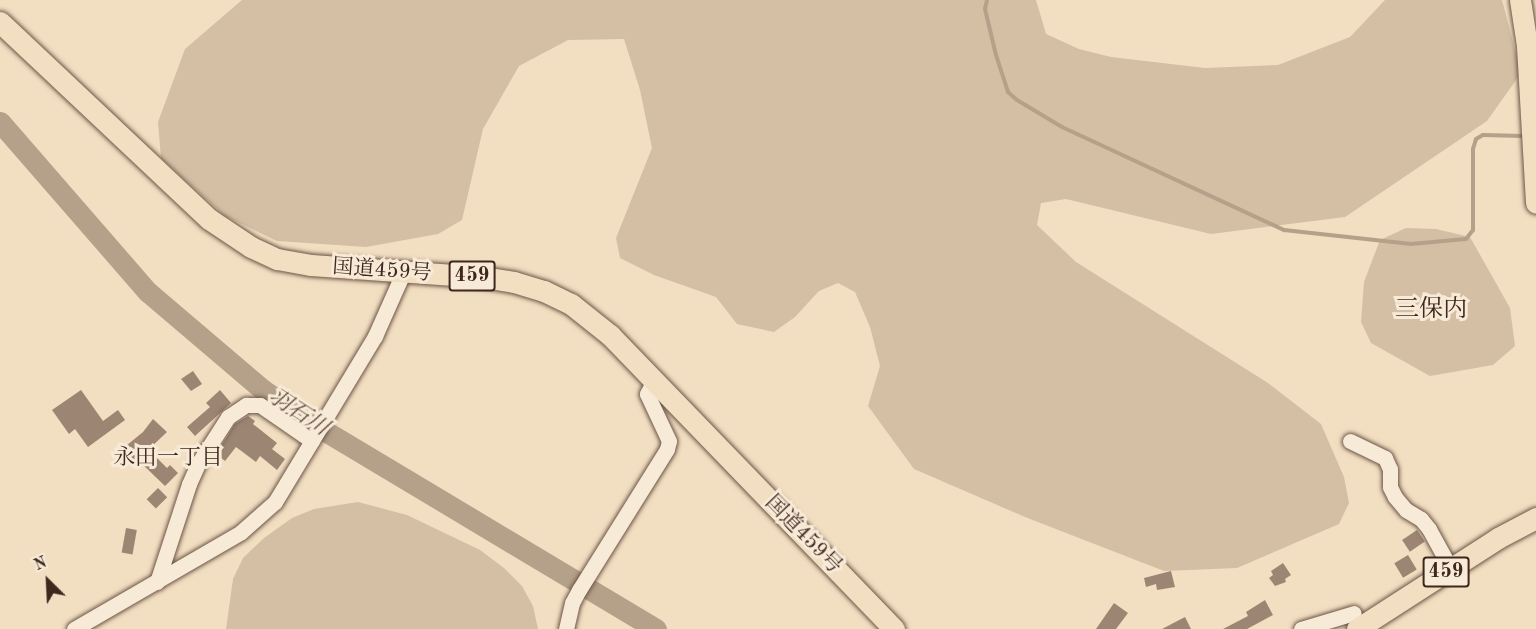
<!DOCTYPE html>
<meta charset="utf-8">
<style>
body{margin:0}
#map{position:relative;width:1536px;height:629px;overflow:hidden;background:#f2dec1;font-family:"Old Standard TT","Noto Serif JP",serif}
div>[style]{position:absolute}
.green>*{inset:0;background:#d4bfa5}
.stream>*{height:4px;margin:-2px;padding:0 2px;transform-origin:2px;border-radius:2px;background:#b5a08a}
.river>*{height:21px;margin:-10.5px;padding:0 10.5px;transform-origin:10.5px;border-radius:10.5px;background:#b5a08a}
.building>*{inset:0;background:#9c8673;transform-origin:0 0}
.roads{filter:drop-shadow(0 0 2px #6c5547) drop-shadow(0 0 2px #6c5547)}
.minor>*{height:15px;margin:-7.5px;padding:0 7.5px;transform-origin:7.5px;border-radius:7.5px;background:#f7ead7}
.highway>*{height:21px;margin:-10.5px;padding:0 10.5px;transform-origin:10.5px;border-radius:10.5px;background:#f2dec1}
span{translate:-50% -50%;white-space:nowrap;text-align:center;line-height:1.15;-webkit-text-stroke:6px #f7ead7;paint-order:stroke}
.shield-label span{padding:2px 4px;background:#f7ead7;border:2px solid;border-radius:4px;-webkit-text-stroke-width:0}
.shield-label{font-size:20px;color:#3f271e;font-weight:700}
.street-label{font-size:21px;color:#3f271e}
.water-label{font-size:22px;color:#624b3e;font-style:italic}
.neighbourhood-label{font-size:22px;color:#3f271e}
.quarter-label{font-size:24px;color:#3f271e}
.north{position:absolute;left:18px;top:551px;width:60px;height:60px;-webkit-text-stroke:4px #f7ead7;paint-order:stroke;rotate:336deg;font-size:16px;font-weight:700;line-height:24px;text-align:center;color:#3f271e}
.north::after{content:'';display:block;margin:auto;width:21px;height:27px;background:#3f271e;clip-path:polygon(50% 0,100% 100%,50% 72%,0 100%)}
</style>
<div id="map">
<div class="green">
<div style="clip-path:polygon(242px 0,1036px 0,1046px 34px,1079px 49px,1111px 57px,1205px 68px,1278px 65px,1350px 37px,1385px 0,1502px 0,1521px 73px,1487px 121px,1345px 217px,1211px 234px,1066px 199px,1041px 203px,1037px 225px,1076px 262px,1268px 383px,1321px 424px,1344px 477px,1349px 503px,1339px 524px,1237px 568px,1164px 571px,1025px 517px,914px 469px,868px 406px,880px 366px,870px 327px,855px 292px,838px 283px,819px 291px,795px 317px,774px 332px,737px 324px,716px 297px,654px 275px,620px 258px,616px 238px,652px 148px,640px 90px,624px 39px,568px 40px,519px 66px,483px 129px,462px 220px,438px 234px,366px 247px,277px 241px,225px 216px,161px 158px,158px 122px,185px 49px)"></div>
<div style="clip-path:polygon(1406px 228px,1436px 229px,1470px 237px,1510px 308px,1515px 346px,1493px 365px,1430px 376px,1371px 343px,1361px 322px,1364px 282px,1380px 240px)"></div>
<div style="clip-path:polygon(358px 502px,407px 515px,480px 550px,504px 568px,522px 586px,533px 606px,538px 629px,226px 629px,233px 579px,243px 558px,264px 538px,292px 518px,314px 509px)"></div>
</div>
<div class="stream">
<div style="left:987px;top:0;width:9px;rotate:103deg"></div>
<div style="left:985px;top:9px;width:47px;rotate:76.6deg"></div>
<div style="left:996px;top:55px;width:39px;rotate:72deg"></div>
<div style="left:1008px;top:92px;width:12px;rotate:42deg"></div>
<div style="left:1017px;top:100px;width:52px;rotate:31deg"></div>
<div style="left:1062px;top:127px;width:245px;rotate:24.9deg"></div>
<div style="left:1284px;top:230px;width:128px;rotate:6.3deg"></div>
<div style="left:1411px;top:244px;width:55px;rotate:-5.2deg"></div>
<div style="left:1466px;top:239px;width:11px;rotate:-52deg"></div>
<div style="left:1473px;top:230px;width:81px;rotate:-90deg"></div>
<div style="left:1473px;top:149px;width:10px;rotate:-73deg"></div>
<div style="left:1476px;top:139px;width:8px;rotate:-30deg"></div>
<div style="left:1483px;top:135px;width:41px;rotate:1.4deg"></div>
</div>
<div class="river">
<div style="left:0;top:122px;width:225px;rotate:49deg"></div>
<div style="left:148px;top:292px;width:150px;rotate:40.4deg"></div>
<div style="left:262px;top:389px;width:52px;rotate:34.9deg"></div>
<div style="left:305px;top:419px;width:409px;rotate:30.9deg"></div>
</div>
<div class="building">
<div style="clip-path:polygon(193px 371px,202px 384px,191px 391px,181px 379px)"></div>
<div style="clip-path:polygon(81px 390px,103px 421px,118px 410px,125px 420px,88px 447px,75px 429px,69px 434px,52px 410px)"></div>
<div style="clip-path:polygon(220px 390px,231px 403px,195px 436px,187px 427px,210px 407px,206px 403px)"></div>
<div style="clip-path:polygon(248px 416px,255px 421px,253px 424px,277px 443px,272px 449px,285px 459px,277px 470px,260px 456px,256px 462px,236px 447px,225px 461px,216px 454px,235px 424px)"></div>
<div style="clip-path:polygon(153px 419px,167px 432px,150px 448px,151px 452px,167px 468px,170px 465px,178px 473px,165px 486px,139px 461px,133px 466px,121px 450px,143px 432px)"></div>
<div style="left:158px;top:488px;width:13px;height:16px;rotate:45deg"></div>
<div style="left:126px;top:528px;width:11px;height:25px;rotate:10deg"></div>
<div style="left:1417px;top:530px;width:14px;height:18px;rotate:56deg"></div>
<div style="left:1408px;top:555px;width:17px;height:16px;rotate:59deg"></div>
<div style="clip-path:polygon(1283px 563px,1291px 575px,1285px 579px,1286px 582px,1275px 586px,1269px 578px,1273px 575px,1271px 571px)"></div>
<div style="clip-path:polygon(1171px 571px,1175px 587px,1157px 590px,1156px 584px,1146px 587px,1144px 578px)"></div>
<div style="clip-path:polygon(1265px 600px,1273px 615px,1247px 629px,1223px 629px,1248px 616px,1246px 612px)"></div>
<div style="clip-path:polygon(1114px 603px,1128px 613px,1116px 629px,1096px 629px)"></div>
<div style="clip-path:polygon(1185px 617px,1191px 629px,1162px 629px)"></div>
</div>
<div class="roads">
<div class="minor">
<div style="left:1350px;top:441px;width:39px;rotate:26deg"></div>
<div style="left:1385px;top:458px;width:12px;rotate:66deg"></div>
<div style="left:1390px;top:469px;width:18px;rotate:90deg"></div>
<div style="left:1390px;top:487px;width:11px;rotate:63deg"></div>
<div style="left:1395px;top:497px;width:17px;rotate:50deg"></div>
<div style="left:1406px;top:510px;width:17px;rotate:31deg"></div>
<div style="left:1421px;top:519px;width:13px;rotate:51deg"></div>
<div style="left:1429px;top:529px;width:46px;rotate:61.2deg"></div>
<div style="left:157px;top:582px;width:103px;rotate:-71.9deg"></div>
<div style="left:189px;top:484px;width:24px;rotate:-66deg"></div>
<div style="left:199px;top:462px;width:54px;rotate:-57.2deg"></div>
<div style="left:228px;top:417px;width:22px;rotate:-34deg"></div>
<div style="left:246px;top:405px;width:14px"></div>
<div style="left:260px;top:405px;width:63px;rotate:34.7deg"></div>
<div style="left:74px;top:629px;width:193px;rotate:-30.1deg"></div>
<div style="left:241px;top:532px;width:45px;rotate:-41.4deg"></div>
<div style="left:275px;top:502px;width:194px;rotate:-58.9deg"></div>
<div style="left:375px;top:336px;width:69px;rotate:-66deg"></div>
<div style="left:566px;top:629px;width:27px;rotate:-77deg"></div>
<div style="left:572px;top:603px;width:15px;rotate:-62deg"></div>
<div style="left:579px;top:590px;width:166px;rotate:-58deg"></div>
<div style="left:667px;top:449px;width:8px;rotate:-76deg"></div>
<div style="left:669px;top:441px;width:52px;rotate:-115.1deg"></div>
<div style="left:647px;top:394px;width:16px;rotate:-63deg"></div>
<div style="left:1301px;top:629px;width:55px;rotate:-16.8deg"></div>
</div>
<div class="highway">
<div style="left:1520px;top:0;width:47px;rotate:81.3deg"></div>
<div style="left:1527px;top:46px;width:157px;rotate:86.7deg"></div>
<div style="left:0;top:22px;width:287px;rotate:43.3deg"></div>
<div style="left:209px;top:219px;width:50px;rotate:33.7deg"></div>
<div style="left:251px;top:247px;width:29px;rotate:25deg"></div>
<div style="left:277px;top:259px;width:35px;rotate:10deg"></div>
<div style="left:311px;top:265px;width:172px;rotate:4deg"></div>
<div style="left:483px;top:277px;width:31px;rotate:9deg"></div>
<div style="left:514px;top:282px;width:31px;rotate:17deg"></div>
<div style="left:544px;top:291px;width:30px;rotate:26deg"></div>
<div style="left:571px;top:304px;width:50px;rotate:38.5deg"></div>
<div style="left:610px;top:335px;width:409px;rotate:46deg"></div>
<div style="left:1357px;top:629px;width:168px;rotate:-32.8deg"></div>
<div style="left:1498px;top:538px;width:43px;rotate:-27.8deg"></div>
</div>
</div>
<div class="shield-label">
<span style="left:472px;top:276px">459</span>
<span style="left:1446px;top:572px">459</span>
</div>
<div class="street-label">
<span style="left:382px;top:271px;rotate:4deg">国道459号</span>
<span style="left:803px;top:535px;rotate:46deg">国道459号</span>
</div>
<div class="water-label">
<span style="left:298px;top:413px;rotate:33deg">羽石川</span>
</div>
<div class="neighbourhood-label">
<span style="left:168px;top:459px">永田一丁目</span>
</div>
<div class="quarter-label">
<span style="left:1431px;top:311px">三保内</span>
</div>
<div class="north">N</div>
</div>
